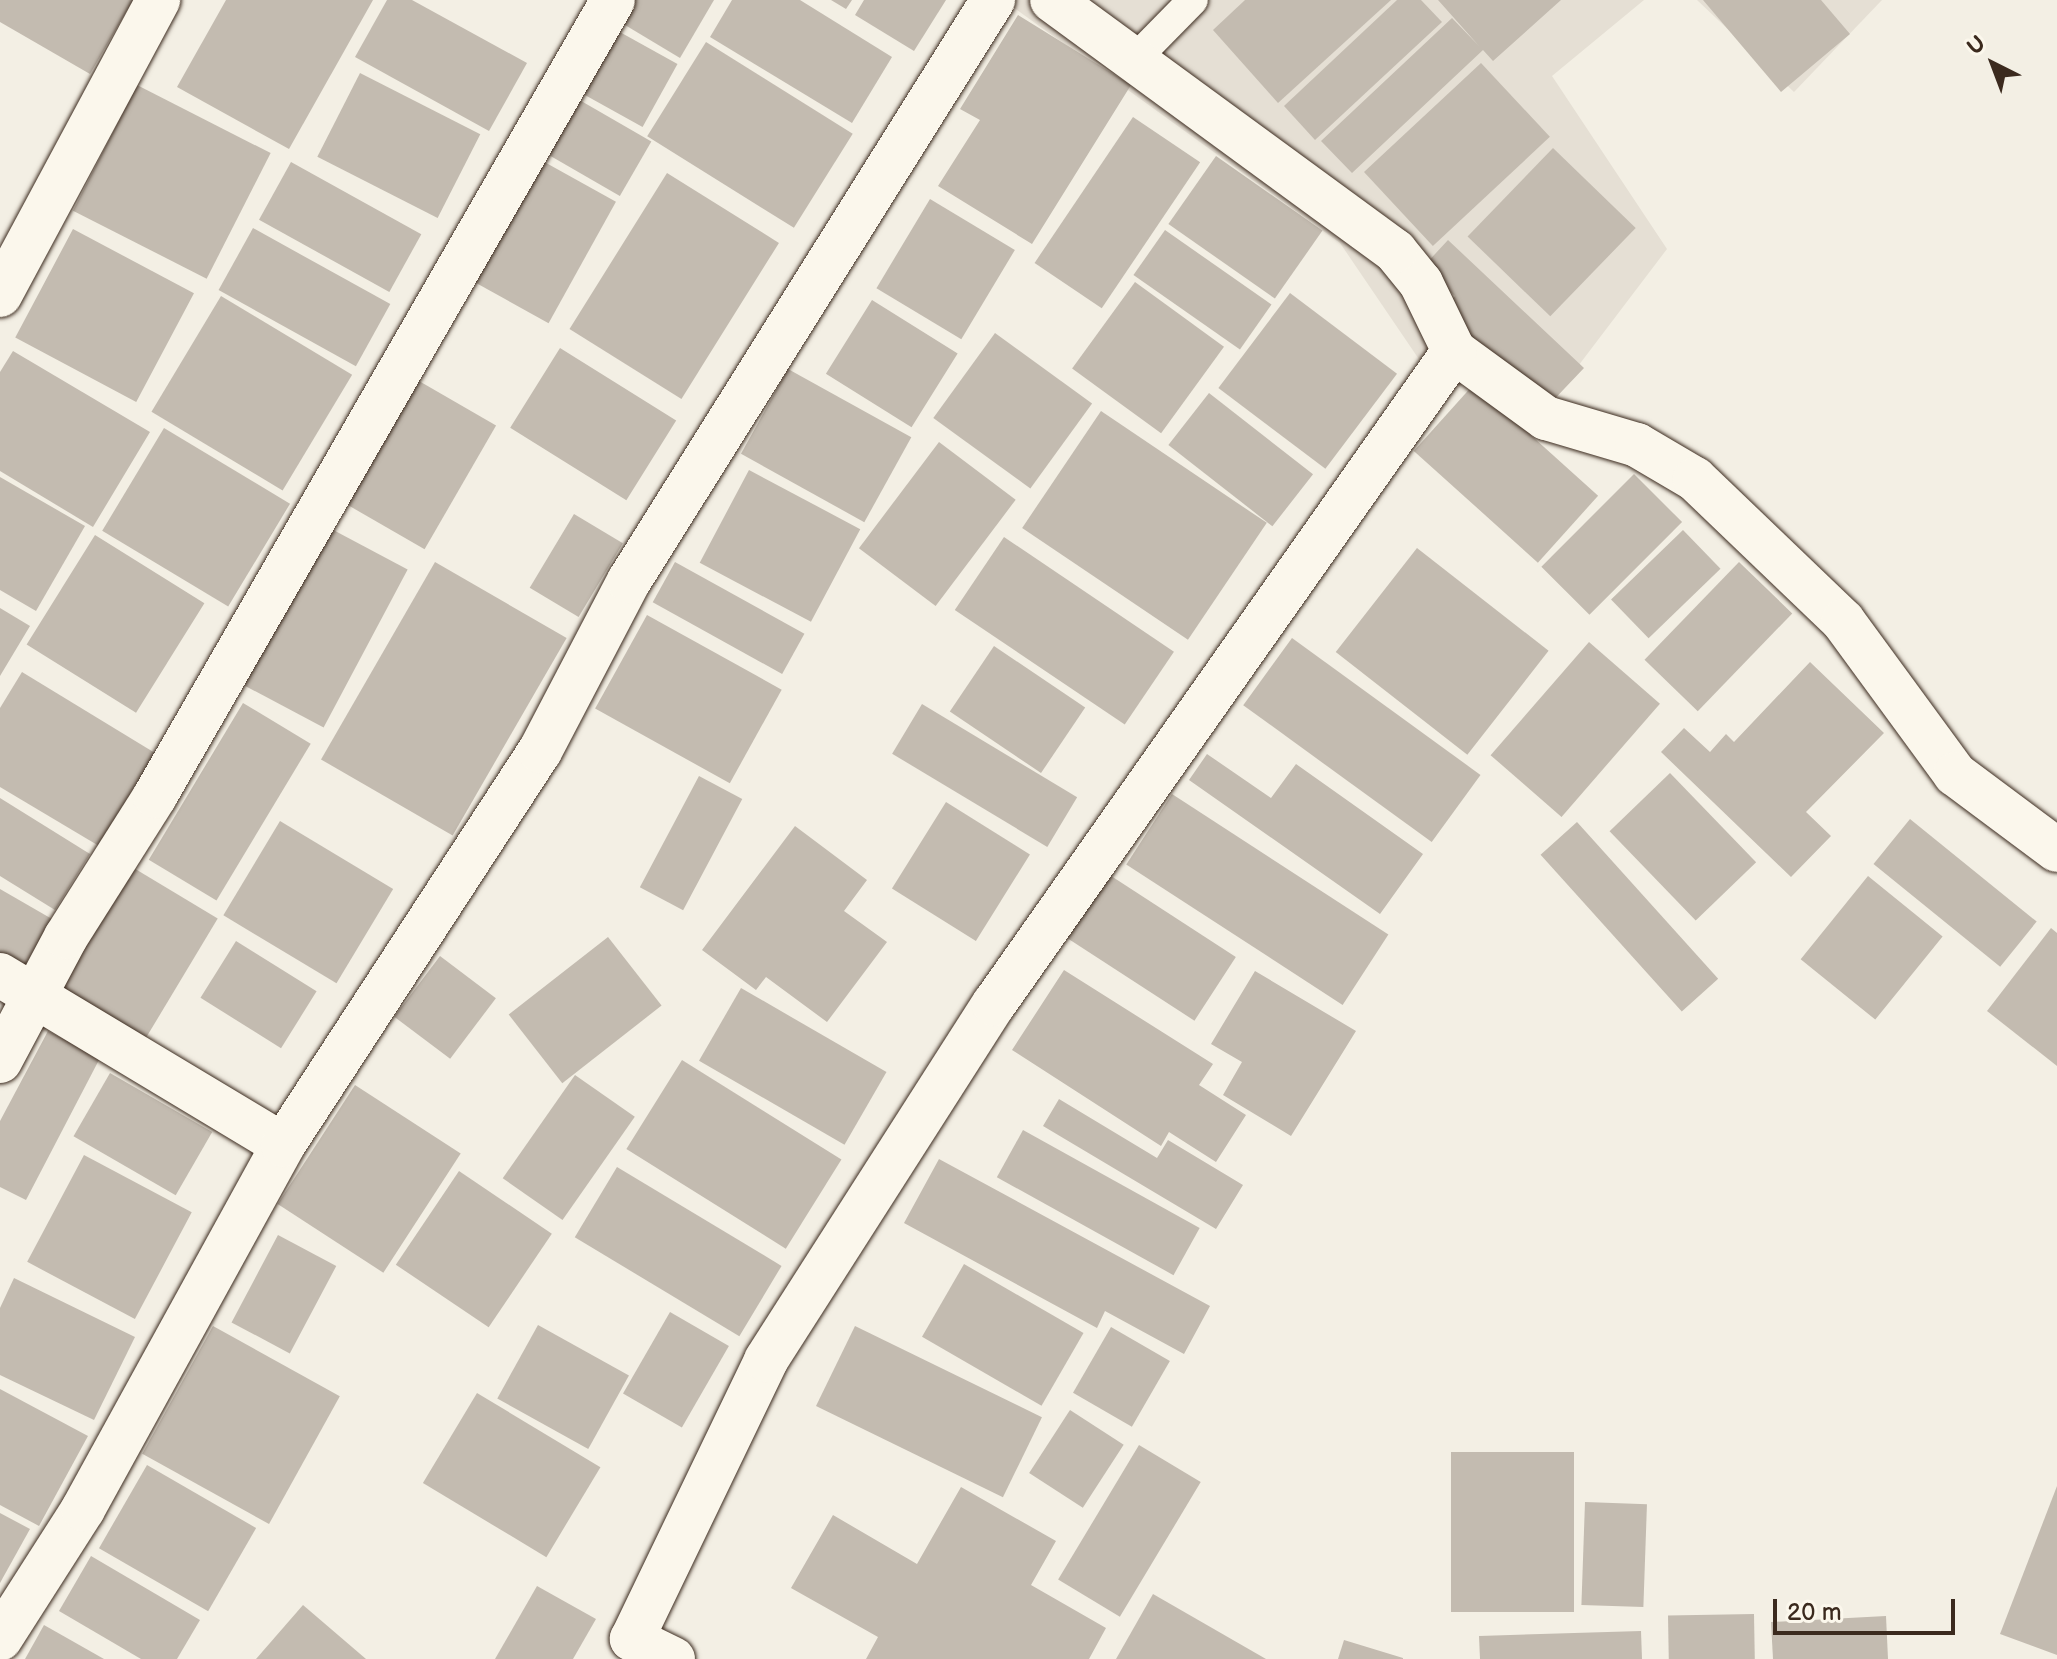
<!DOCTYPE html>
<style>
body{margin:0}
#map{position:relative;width:2057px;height:1659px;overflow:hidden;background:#f3efe4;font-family:"Balsamiq Sans",sans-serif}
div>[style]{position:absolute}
.built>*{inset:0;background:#e5dfd4}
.building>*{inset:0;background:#c3bbb0;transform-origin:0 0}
.roads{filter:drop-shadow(0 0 2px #3b2a1e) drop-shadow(0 0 2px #3b2a1e)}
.service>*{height:30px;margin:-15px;padding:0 15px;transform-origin:15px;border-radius:15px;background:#fbf7ec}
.minor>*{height:44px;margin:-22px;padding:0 22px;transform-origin:22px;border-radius:22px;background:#fbf7ec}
span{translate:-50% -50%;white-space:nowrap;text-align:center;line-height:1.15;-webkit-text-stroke:6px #fbf7ec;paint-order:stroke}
.north{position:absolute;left:1953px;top:24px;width:80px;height:80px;-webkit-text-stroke:6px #fbf7ec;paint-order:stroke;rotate:318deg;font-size:22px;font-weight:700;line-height:32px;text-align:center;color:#3b2a1e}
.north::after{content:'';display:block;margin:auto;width:28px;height:36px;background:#3b2a1e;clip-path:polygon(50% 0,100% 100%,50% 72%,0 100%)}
.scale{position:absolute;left:1773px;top:1599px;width:182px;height:36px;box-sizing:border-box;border:4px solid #3b2a1e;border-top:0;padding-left:10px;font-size:24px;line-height:28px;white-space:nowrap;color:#3b2a1e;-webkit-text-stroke:6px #fbf7ec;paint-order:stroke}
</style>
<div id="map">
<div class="built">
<div style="clip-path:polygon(1003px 0,1644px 0,1552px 76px,1667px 249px,1566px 382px,1429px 374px,1340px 243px)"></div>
<div style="clip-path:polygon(1697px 0,1882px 0,1794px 92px)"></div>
</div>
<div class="building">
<div style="clip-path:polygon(0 0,133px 0,90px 74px,0 22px)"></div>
<div style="clip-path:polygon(226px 0,373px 0,289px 149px,177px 87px)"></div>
<div style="clip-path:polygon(387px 0,412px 0,527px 63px,489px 131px,355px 57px)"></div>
<div style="clip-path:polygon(626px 0,714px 0,680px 58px,615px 19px)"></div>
<div style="clip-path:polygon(732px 0,800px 0,892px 57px,852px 123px,710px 37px)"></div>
<div style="clip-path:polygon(831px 0,852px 0,846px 9px)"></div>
<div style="clip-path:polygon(864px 0,946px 0,914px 51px,855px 15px)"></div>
<div style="clip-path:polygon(1245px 0,1391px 0,1278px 103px,1213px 30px)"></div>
<div style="clip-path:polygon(1397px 0,1421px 0,1442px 22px,1315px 140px,1284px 106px)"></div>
<div style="clip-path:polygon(1438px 0,1561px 0,1493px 61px,1483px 50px,1352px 173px,1321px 141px,1452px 18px,1479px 46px)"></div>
<div style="clip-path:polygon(1703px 0,1821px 0,1850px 34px,1781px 92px)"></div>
<div style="clip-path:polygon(1018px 15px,1131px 85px,1032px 244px,938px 186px,980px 120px,960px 109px)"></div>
<div style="left:618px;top:31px;width:68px;height:72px;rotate:29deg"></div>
<div style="left:706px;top:42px;width:173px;height:111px;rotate:32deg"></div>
<div style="left:1481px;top:63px;width:101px;height:160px;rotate:47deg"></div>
<div style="left:360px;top:73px;width:135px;height:94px;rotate:27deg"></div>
<div style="left:137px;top:85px;width:150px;height:141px;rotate:27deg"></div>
<div style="left:576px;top:98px;width:87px;height:63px;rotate:30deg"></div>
<div style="left:1133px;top:117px;width:81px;height:176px;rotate:34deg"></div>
<div style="left:1553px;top:148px;width:115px;height:123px;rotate:44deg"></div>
<div style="left:1216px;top:156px;width:130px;height:83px;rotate:35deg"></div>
<div style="left:539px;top:159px;width:88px;height:139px;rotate:29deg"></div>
<div style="left:291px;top:162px;width:149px;height:66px;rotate:29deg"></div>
<div style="left:667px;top:173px;width:132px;height:184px;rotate:32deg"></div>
<div style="left:930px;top:199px;width:99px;height:104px;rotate:31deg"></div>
<div style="left:253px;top:228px;width:157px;height:71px;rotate:29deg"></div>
<div style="left:73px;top:229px;width:137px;height:123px;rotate:28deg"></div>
<div style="left:1165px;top:230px;width:130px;height:55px;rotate:35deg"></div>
<div style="clip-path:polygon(1448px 240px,1584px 368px,1545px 409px,1441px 310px,1455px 296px,1423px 267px)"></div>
<div style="left:1135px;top:282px;width:110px;height:107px;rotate:36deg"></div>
<div style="left:1290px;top:293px;width:134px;height:119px;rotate:37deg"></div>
<div style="left:221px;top:296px;width:153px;height:135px;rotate:31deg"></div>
<div style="left:872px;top:300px;width:101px;height:87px;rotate:32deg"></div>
<div style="left:995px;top:333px;width:120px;height:105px;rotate:36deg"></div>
<div style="left:560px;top:348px;width:137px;height:94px;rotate:32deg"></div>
<div style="clip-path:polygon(13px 351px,150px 432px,93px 527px,0 471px,0 372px)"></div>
<div style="left:788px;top:369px;width:141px;height:97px;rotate:29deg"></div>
<div style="left:419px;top:381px;width:89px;height:143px;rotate:30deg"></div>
<div style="left:1474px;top:384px;width:167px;height:90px;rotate:42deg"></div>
<div style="left:1209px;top:393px;width:132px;height:66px;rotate:38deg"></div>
<div style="left:1101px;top:411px;width:200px;height:141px;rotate:34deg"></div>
<div style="left:164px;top:428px;width:147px;height:120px;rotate:31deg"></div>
<div style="left:939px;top:442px;width:96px;height:133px;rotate:37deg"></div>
<div style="left:749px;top:470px;width:126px;height:105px;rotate:28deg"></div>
<div style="left:1634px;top:474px;width:68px;height:131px;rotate:45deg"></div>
<div style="clip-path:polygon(0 477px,85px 526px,36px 611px,0 590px)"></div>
<div style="left:574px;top:514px;width:57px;height:86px;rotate:31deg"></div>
<div style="left:322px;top:524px;width:97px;height:179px;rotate:28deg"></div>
<div style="left:1683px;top:530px;width:54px;height:100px;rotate:46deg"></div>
<div style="left:95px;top:535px;width:129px;height:129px;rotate:32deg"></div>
<div style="left:1004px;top:537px;width:205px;height:88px;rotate:34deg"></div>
<div style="left:1417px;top:548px;width:167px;height:132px;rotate:38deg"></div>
<div style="left:435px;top:562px;width:152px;height:228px;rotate:30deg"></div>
<div style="left:675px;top:562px;width:148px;height:46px;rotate:29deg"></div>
<div style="left:1739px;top:562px;width:74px;height:136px;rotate:44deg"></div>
<div style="clip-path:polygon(0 608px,30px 626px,0 676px)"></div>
<div style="left:647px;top:615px;width:154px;height:107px;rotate:29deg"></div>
<div style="left:1292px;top:638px;width:233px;height:83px;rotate:36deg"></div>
<div style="left:1589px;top:642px;width:94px;height:150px;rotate:41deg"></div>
<div style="left:994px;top:646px;width:110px;height:79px;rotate:34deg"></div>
<div style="clip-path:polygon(1810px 662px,1884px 733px,1806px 812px,1831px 836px,1791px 877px,1661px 752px,1684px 728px,1710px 752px,1726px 734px,1734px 742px)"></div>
<div style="clip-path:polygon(22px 672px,155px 753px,99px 846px,0 787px,0 708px)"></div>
<div style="left:243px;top:703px;width:79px;height:183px;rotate:31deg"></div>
<div style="left:922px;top:704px;width:181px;height:58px;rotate:31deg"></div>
<div style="clip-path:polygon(1207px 754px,1271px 798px,1296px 764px,1423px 854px,1380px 914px,1189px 780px)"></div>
<div style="left:1670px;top:773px;width:124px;height:84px;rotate:46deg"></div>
<div style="left:699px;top:776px;width:49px;height:126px;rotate:28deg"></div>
<div style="left:1172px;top:794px;width:258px;height:84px;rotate:33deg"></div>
<div style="clip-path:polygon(0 798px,90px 854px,55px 910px,0 876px)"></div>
<div style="left:946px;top:802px;width:99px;height:102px;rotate:32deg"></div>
<div style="left:1910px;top:819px;width:163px;height:58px;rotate:39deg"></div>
<div style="left:280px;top:821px;width:132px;height:110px;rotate:31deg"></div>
<div style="left:1577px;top:822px;width:211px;height:49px;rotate:48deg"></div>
<div style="clip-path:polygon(795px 826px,867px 880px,844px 911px,887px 942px,827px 1022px,766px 977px,756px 990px,702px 950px)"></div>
<div style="left:132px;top:867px;width:100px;height:141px;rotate:31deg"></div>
<div style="left:1105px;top:872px;width:156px;height:76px;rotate:33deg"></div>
<div style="left:1868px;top:876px;width:96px;height:107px;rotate:39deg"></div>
<div style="clip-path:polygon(0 889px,52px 919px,18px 977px,0 967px)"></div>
<div style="clip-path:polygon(2051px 928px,2057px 933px,2057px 1066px,1987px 1011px)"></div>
<div style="left:608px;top:937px;width:87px;height:126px;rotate:52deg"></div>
<div style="left:236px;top:941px;width:95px;height:67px;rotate:32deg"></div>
<div style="left:440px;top:956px;width:70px;height:76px;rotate:37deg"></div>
<div style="clip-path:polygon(1064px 970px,1213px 1064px,1199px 1085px,1246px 1115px,1216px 1162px,1169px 1132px,1161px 1146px,1012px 1050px)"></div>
<div style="clip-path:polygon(1255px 971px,1356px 1031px,1291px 1136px,1223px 1095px,1242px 1062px,1211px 1044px)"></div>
<div style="left:741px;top:988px;width:168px;height:84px;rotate:30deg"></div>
<div style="clip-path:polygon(48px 1031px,100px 1058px,26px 1200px,0 1187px,0 1121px)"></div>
<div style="left:682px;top:1060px;width:188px;height:105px;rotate:32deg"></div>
<div style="left:110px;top:1073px;width:118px;height:73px;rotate:30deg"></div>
<div style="left:575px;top:1075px;width:73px;height:126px;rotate:35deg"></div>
<div style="left:355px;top:1085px;width:126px;height:142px;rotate:33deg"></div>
<div style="clip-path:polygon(1059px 1099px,1157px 1158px,1168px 1140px,1243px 1185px,1216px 1229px,1043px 1126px)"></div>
<div style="left:1023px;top:1130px;width:202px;height:54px;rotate:29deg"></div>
<div style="left:84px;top:1155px;width:122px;height:121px;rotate:28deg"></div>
<div style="clip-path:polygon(939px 1159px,1210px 1306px,1184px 1354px,1105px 1311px,1097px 1328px,904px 1223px)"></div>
<div style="left:617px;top:1167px;width:192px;height:82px;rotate:31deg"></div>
<div style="left:459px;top:1171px;width:112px;height:113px;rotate:34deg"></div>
<div style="left:278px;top:1235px;width:66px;height:99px;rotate:28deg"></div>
<div style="left:964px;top:1264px;width:138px;height:84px;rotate:30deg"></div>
<div style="clip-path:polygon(14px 1278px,135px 1337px,94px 1420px,0 1375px,0 1308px)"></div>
<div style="left:670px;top:1312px;width:68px;height:94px;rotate:30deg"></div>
<div style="left:538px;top:1325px;width:104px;height:84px;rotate:29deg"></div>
<div style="left:213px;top:1326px;width:145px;height:146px;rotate:29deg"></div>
<div style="left:855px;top:1326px;width:208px;height:89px;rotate:26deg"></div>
<div style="left:1111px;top:1327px;width:68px;height:76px;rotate:30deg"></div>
<div style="clip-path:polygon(0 1389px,88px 1436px,39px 1526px,0 1505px)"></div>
<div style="left:477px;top:1393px;width:144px;height:105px;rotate:31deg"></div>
<div style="left:1070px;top:1410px;width:64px;height:75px;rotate:33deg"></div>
<div style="left:1139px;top:1445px;width:72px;height:157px;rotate:31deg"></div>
<div style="left:1451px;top:1452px;width:123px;height:160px"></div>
<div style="left:147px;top:1465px;width:126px;height:96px;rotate:30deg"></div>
<div style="clip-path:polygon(2057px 1486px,2057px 1655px,2000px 1634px)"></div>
<div style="clip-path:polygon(961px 1487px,1056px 1541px,1031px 1585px,1106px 1628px,1089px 1659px,866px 1659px,878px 1637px,791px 1588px,833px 1515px,917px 1564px)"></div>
<div style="left:1585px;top:1502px;width:62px;height:103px;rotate:2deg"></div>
<div style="clip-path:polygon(0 1513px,30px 1529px,0 1583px)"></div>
<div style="clip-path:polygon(91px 1556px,200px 1620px,177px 1659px,141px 1659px,59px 1611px)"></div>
<div style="clip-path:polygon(537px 1586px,596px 1619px,573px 1659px,495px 1659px)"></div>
<div style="clip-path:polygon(1153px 1594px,1266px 1659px,1116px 1659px)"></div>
<div style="clip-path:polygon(303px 1605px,366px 1659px,256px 1659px)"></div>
<div style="left:1754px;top:1614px;width:45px;height:86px;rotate:89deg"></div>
<div style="clip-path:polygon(1886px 1616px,1888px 1659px,1773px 1659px,1771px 1622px)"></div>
<div style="clip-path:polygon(44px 1625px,104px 1659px,25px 1659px)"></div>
<div style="clip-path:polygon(1641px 1631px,1642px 1659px,1480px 1659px,1479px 1636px)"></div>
<div style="clip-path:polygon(1344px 1640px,1403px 1658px,1403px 1659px,1338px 1659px)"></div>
</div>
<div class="roads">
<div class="service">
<div style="left:1134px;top:60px;width:84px;rotate:-45.5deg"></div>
</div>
<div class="minor">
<div style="left:0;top:295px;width:335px;rotate:-61.8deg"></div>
<div style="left:1454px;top:351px;width:114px;rotate:36.1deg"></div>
<div style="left:1546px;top:418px;width:95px;rotate:16.5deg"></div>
<div style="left:1637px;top:445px;width:67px;rotate:30.4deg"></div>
<div style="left:1695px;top:479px;width:205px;rotate:43.8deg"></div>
<div style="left:1843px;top:621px;width:190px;rotate:53.8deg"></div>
<div style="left:1955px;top:774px;width:127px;rotate:36.7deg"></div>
<div style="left:0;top:975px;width:330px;rotate:31deg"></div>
<div style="left:0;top:1061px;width:140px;rotate:-62deg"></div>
<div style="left:66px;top:937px;width:167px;rotate:-57.7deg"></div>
<div style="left:155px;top:796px;width:918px;rotate:-60.08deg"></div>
<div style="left:0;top:1639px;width:154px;rotate:-57.4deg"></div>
<div style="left:83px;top:1509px;width:415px;rotate:-61.2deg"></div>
<div style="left:283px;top:1145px;width:470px;rotate:-56.9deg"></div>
<div style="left:540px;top:751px;width:192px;rotate:-62.4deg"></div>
<div style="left:629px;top:581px;width:686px;rotate:-57.93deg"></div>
<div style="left:673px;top:1659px;width:46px;rotate:-154deg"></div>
<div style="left:632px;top:1639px;width:310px;rotate:-64.3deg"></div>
<div style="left:766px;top:1360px;width:423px;rotate:-57.4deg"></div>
<div style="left:994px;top:1004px;width:799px;rotate:-54.84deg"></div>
<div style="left:1454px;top:351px;width:76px;rotate:-115.9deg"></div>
<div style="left:1421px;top:283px;width:41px;rotate:-129.1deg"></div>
<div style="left:1395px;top:251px;width:425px;rotate:-143.8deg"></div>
</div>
</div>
<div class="north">U</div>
<div class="scale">20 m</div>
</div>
